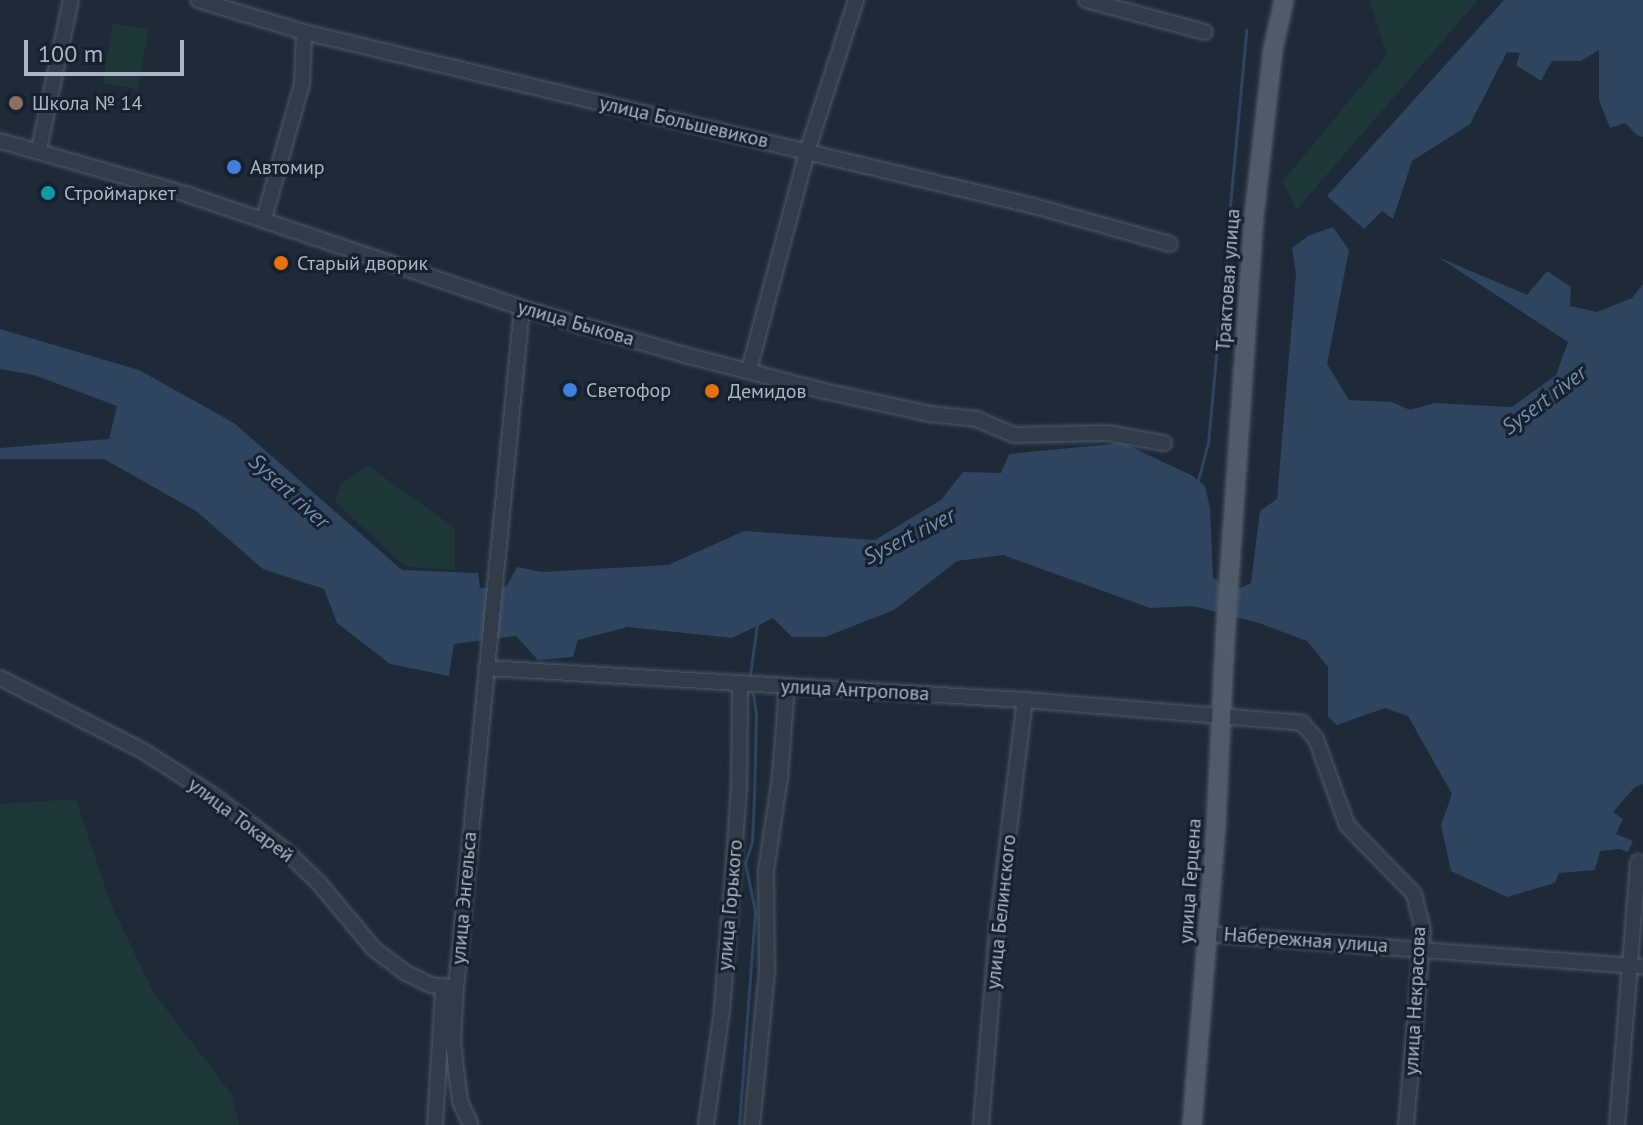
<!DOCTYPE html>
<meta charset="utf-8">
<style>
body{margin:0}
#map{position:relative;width:1643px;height:1125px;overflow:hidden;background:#1e2a38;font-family:"PT Sans",sans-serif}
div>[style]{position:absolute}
.green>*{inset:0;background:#20373a;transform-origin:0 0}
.water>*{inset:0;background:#2e445f}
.stream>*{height:3px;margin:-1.5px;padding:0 1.5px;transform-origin:1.5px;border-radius:1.5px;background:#2e445f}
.roads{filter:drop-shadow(0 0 2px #4f5967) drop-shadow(0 0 2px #4f5967)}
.minor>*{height:14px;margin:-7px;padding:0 7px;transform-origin:7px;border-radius:7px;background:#323c49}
.major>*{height:18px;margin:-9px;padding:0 9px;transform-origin:9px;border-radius:9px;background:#4f5b69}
.dots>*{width:22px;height:22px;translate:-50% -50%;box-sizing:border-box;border:4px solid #17212d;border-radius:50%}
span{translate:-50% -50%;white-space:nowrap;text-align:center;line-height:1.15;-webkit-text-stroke:6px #17212d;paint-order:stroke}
.poi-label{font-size:20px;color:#abb6c6}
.left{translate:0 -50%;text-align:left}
.street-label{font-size:20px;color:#abb6c6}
.water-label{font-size:22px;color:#718eb1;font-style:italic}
.scale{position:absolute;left:24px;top:40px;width:160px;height:36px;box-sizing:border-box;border:4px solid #abb6c6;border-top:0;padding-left:10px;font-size:24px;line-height:28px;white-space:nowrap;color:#abb6c6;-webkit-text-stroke:6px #17212d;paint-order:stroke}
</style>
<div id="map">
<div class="green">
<div style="clip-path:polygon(1369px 0,1478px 0,1296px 210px,1283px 181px,1387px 55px)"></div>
<div style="left:113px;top:23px;width:36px;height:61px;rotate:10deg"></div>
<div style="clip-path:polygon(368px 466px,455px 528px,455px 569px,406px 567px,335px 502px,341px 484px)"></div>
<div style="clip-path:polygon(76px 799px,112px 907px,154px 993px,232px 1095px,239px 1125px,0 1125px,0 804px)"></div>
</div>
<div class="water">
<div style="clip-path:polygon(1504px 0,1643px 0,1643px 137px,1637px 135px,1625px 123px,1610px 128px,1599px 100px,1599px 50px,1581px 61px,1552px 61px,1541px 81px,1516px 65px,1520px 53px,1507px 52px,1470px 124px,1412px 161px,1393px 219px,1382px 211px,1364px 229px,1327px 196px)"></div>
<div style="clip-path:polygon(1333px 227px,1349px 250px,1327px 364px,1349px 400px,1392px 402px,1410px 410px,1434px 403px,1512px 407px,1556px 375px,1568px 342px,1438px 257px,1527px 295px,1547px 271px,1571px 287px,1570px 306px,1597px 312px,1632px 298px,1643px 284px,1643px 784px,1635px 787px,1613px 812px,1623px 819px,1616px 834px,1633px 841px,1628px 852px,1619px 849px,1600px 851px,1595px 870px,1559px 873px,1555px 883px,1507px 897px,1451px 871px,1441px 825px,1452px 794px,1408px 716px,1385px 708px,1337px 725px,1328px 717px,1328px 667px,1307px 641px,1259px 623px,1193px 606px,1150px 608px,1003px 555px,957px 561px,894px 610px,825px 637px,792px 637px,773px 618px,732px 638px,628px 627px,578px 640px,573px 657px,538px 660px,516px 636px,454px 644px,449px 676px,390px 664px,337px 623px,324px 589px,263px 569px,196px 511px,104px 459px,0 459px,0 448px,109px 439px,117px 406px,34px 375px,0 369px,0 329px,139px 370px,234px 423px,402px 570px,478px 573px,480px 588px,506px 587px,517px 567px,542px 572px,668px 565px,744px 531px,875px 540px,941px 500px,963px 472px,1001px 473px,1009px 454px,1123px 443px,1193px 476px,1205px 486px,1210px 508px,1213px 578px,1236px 590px,1251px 583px,1260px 511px,1277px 499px,1296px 274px,1292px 248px,1308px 236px)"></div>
</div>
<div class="stream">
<div style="left:1198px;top:480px;width:38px;rotate:-75deg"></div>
<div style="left:1208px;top:443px;width:415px;rotate:-84.7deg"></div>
<div style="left:750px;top:675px;width:51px;rotate:-82.2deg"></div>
<div style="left:739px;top:1125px;width:215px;rotate:-85.7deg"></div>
<div style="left:755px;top:911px;width:49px;rotate:-101.8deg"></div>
<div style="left:745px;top:863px;width:23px;rotate:-72deg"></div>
<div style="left:752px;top:841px;width:45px;rotate:-87.5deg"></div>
<div style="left:754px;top:796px;width:81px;rotate:-88.6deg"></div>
<div style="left:756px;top:715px;width:22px;rotate:-98deg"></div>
</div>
<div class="roads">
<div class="minor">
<div style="left:198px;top:0;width:111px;rotate:16.8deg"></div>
<div style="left:304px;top:32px;width:750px;rotate:13.41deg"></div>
<div style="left:1034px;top:206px;width:141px;rotate:15.6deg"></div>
<div style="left:1086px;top:0;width:123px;rotate:15.1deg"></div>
<div style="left:0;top:141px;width:197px;rotate:15.9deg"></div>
<div style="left:189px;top:195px;width:352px;rotate:18.7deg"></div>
<div style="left:522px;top:308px;width:170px;rotate:16.1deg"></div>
<div style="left:685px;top:355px;width:144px;rotate:14.5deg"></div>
<div style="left:824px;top:391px;width:108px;rotate:12.2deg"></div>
<div style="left:930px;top:414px;width:47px;rotate:6.1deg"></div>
<div style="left:977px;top:419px;width:40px;rotate:23.4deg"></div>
<div style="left:1014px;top:435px;width:93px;rotate:-1.2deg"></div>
<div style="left:1107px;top:433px;width:58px;rotate:10deg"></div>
<div style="left:39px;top:149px;width:152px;rotate:-77.9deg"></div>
<div style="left:264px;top:219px;width:140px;rotate:-74.3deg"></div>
<div style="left:302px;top:84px;width:52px;rotate:-87.8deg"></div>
<div style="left:749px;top:370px;width:226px;rotate:-75.1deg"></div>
<div style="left:807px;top:152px;width:160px;rotate:-72.1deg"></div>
<div style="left:486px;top:668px;width:540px;rotate:3.4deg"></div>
<div style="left:1025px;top:700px;width:278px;rotate:4.7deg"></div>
<div style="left:1302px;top:723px;width:21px;rotate:49deg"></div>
<div style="left:1316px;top:739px;width:91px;rotate:70.2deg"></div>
<div style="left:1347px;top:825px;width:96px;rotate:45.8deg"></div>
<div style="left:1414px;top:894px;width:38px;rotate:76deg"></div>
<div style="left:1423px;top:931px;width:195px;rotate:95deg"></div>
<div style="left:0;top:678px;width:161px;rotate:27deg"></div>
<div style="left:143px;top:751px;width:84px;rotate:32.4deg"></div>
<div style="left:214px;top:796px;width:92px;rotate:37.5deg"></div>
<div style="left:287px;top:852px;width:43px;rotate:44.1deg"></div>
<div style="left:318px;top:882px;width:87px;rotate:50.1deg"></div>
<div style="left:374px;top:949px;width:38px;rotate:37deg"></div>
<div style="left:404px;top:972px;width:30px;rotate:26deg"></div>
<div style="left:431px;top:985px;width:25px;rotate:7deg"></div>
<div style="left:1209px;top:934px;width:435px;rotate:4.3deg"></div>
<div style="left:435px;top:1125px;width:136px;rotate:-86.6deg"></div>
<div style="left:471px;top:1125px;width:26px;rotate:-115deg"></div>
<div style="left:460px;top:1101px;width:32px;rotate:-97deg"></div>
<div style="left:456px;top:1069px;width:31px;rotate:-96deg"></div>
<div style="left:453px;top:1038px;width:50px;rotate:-86.6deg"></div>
<div style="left:456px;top:988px;width:683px;rotate:-84.46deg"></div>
<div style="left:706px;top:1125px;width:117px;rotate:-82.1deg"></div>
<div style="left:722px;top:1009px;width:150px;rotate:-85.4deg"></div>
<div style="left:734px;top:859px;width:71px;rotate:-86deg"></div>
<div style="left:739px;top:788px;width:104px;rotate:-89.4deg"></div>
<div style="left:752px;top:1125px;width:155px;rotate:-84.4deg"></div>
<div style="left:767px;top:971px;width:100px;rotate:-90.6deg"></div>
<div style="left:766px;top:871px;width:95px;rotate:-81.5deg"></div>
<div style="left:780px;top:777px;width:90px;rotate:-85.6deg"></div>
<div style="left:981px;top:1125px;width:207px;rotate:-85.3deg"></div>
<div style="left:998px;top:919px;width:221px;rotate:-83deg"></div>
<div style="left:1617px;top:1125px;width:264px;rotate:-85.4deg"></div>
</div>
<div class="major">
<div style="left:1192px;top:1125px;width:302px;rotate:-85.4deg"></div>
<div style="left:1216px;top:824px;width:184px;rotate:-87.2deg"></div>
<div style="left:1225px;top:640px;width:425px;rotate:-86.1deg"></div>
<div style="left:1254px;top:216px;width:168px;rotate:-83.5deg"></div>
<div style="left:1273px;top:49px;width:50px;rotate:-77.3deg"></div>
</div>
</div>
<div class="dots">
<div style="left:16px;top:103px;background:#8d6e63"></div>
<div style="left:234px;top:167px;background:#3f7fe0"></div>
<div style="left:48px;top:193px;background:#0f9aa8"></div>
<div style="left:281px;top:263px;background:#e8710a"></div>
<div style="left:570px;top:390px;background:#3f7fe0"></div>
<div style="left:712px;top:391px;background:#e8710a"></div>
</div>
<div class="poi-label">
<span class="left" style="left:32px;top:103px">Школа № 14</span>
<span class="left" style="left:250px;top:167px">Автомир</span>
<span class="left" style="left:64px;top:193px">Строймаркет</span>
<span class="left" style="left:297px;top:263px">Старый дворик</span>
<span class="left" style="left:586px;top:390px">Светофор</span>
<span class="left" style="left:728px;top:391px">Демидов</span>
</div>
<div class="street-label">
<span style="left:684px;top:122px;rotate:13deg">улица Большевиков</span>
<span style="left:1228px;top:280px;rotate:-86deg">Трактовая улица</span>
<span style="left:576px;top:323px;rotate:16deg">улица Быкова</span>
<span style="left:855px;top:690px;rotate:3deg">улица Антропова</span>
<span style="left:241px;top:820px;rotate:37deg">улица Токарей</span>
<span style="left:1190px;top:881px;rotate:-86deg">улица Герцена</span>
<span style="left:464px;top:898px;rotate:-85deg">улица Энгельса</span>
<span style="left:730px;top:905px;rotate:-85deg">улица Горького</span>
<span style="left:1001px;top:912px;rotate:-84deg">улица Белинского</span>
<span style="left:1306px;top:940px;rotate:4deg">Набережная улица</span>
<span style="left:1415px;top:1001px;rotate:-87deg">улица Некрасова</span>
</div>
<div class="water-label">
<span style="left:1544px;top:400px;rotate:-37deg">Sysert river</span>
<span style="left:289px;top:491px;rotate:42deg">Sysert river</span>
<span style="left:909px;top:536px;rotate:-27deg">Sysert river</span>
</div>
<div class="scale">100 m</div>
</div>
